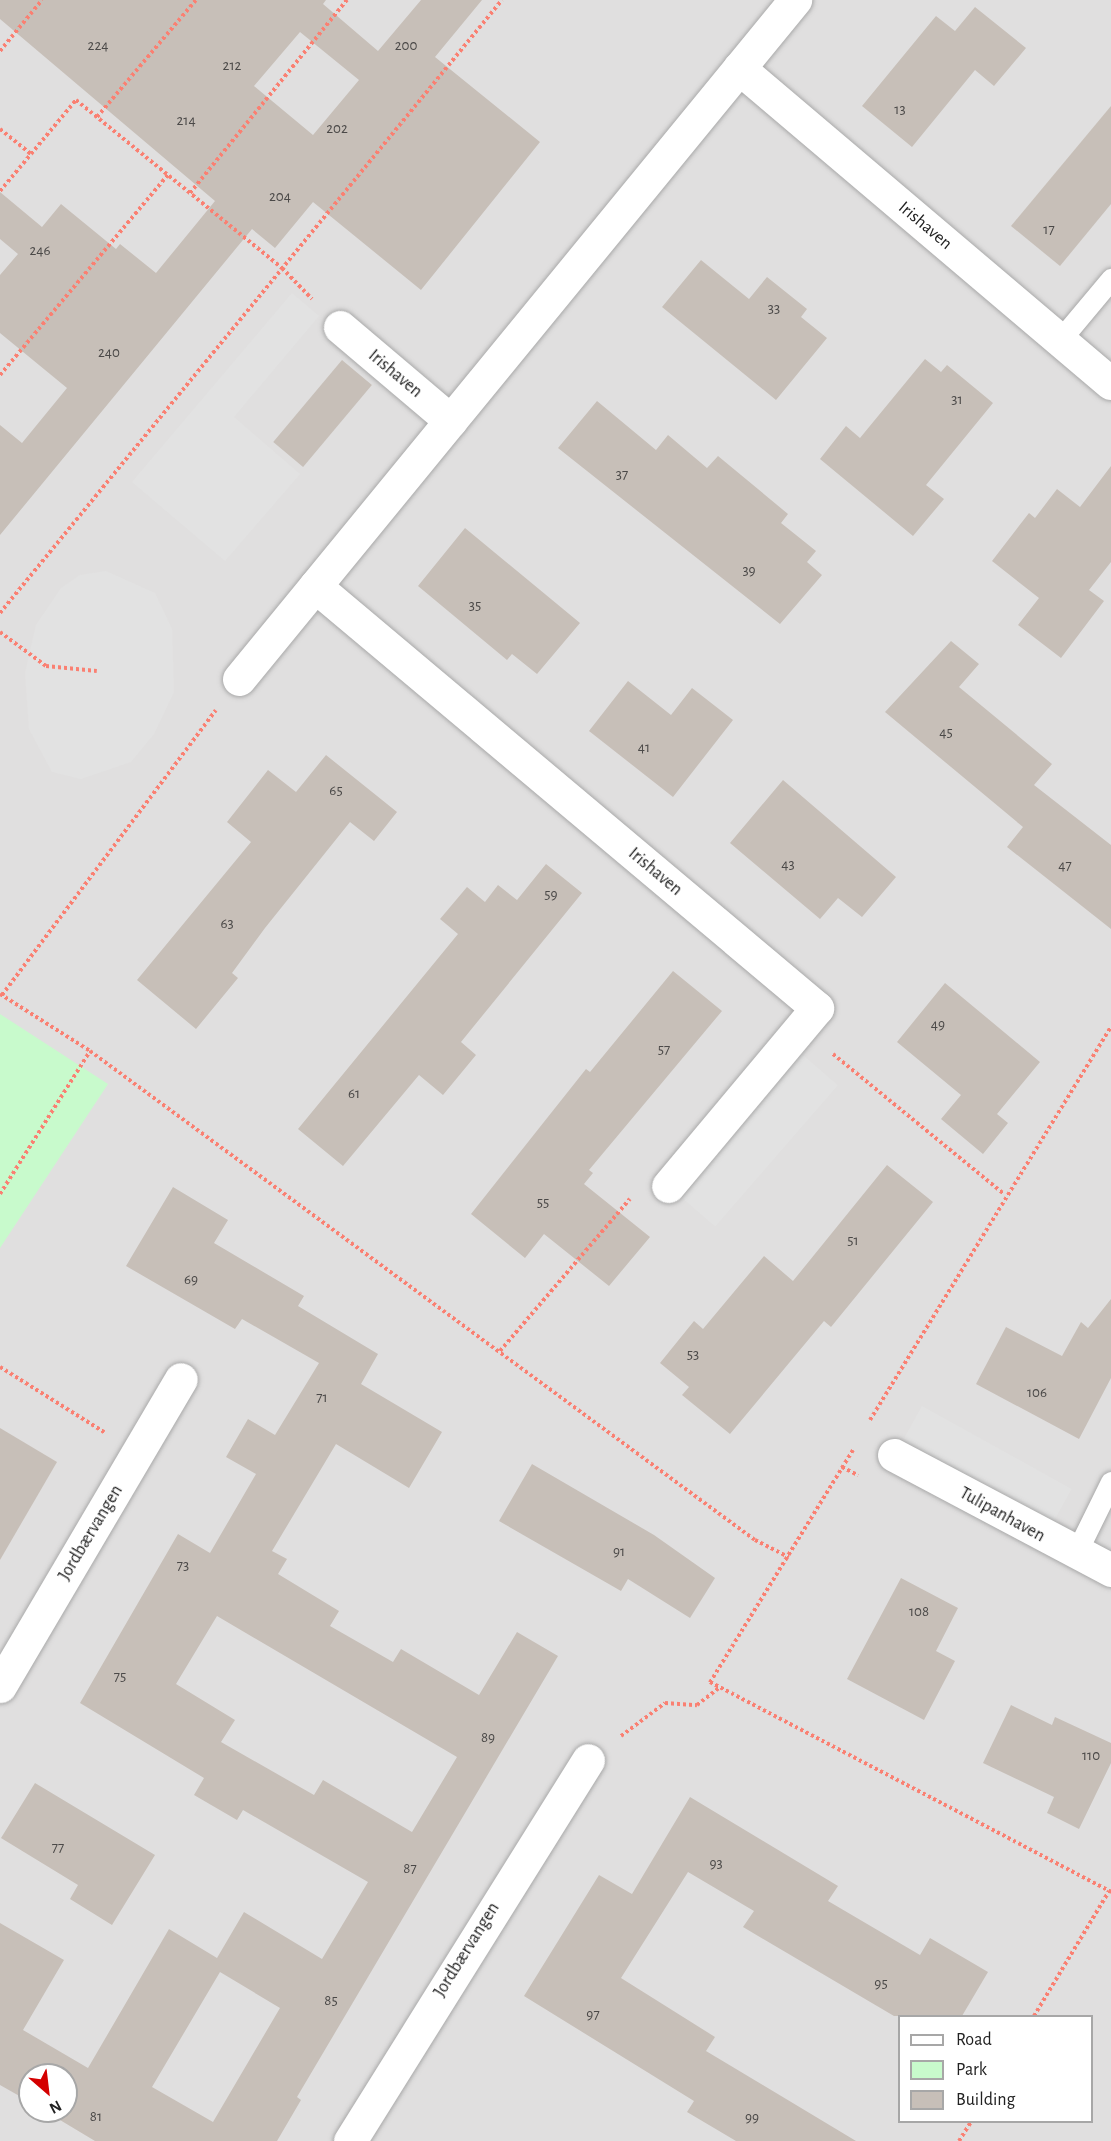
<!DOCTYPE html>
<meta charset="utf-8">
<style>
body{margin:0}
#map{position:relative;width:1111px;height:2141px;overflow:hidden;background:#f2efe9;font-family:"Alegreya Sans",sans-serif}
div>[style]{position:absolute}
.residential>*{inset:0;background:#e0dfdf}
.park>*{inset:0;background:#c8facc}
.parking>*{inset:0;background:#e2e2e2;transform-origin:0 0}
.building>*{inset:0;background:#c7bfb8;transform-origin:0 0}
.path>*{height:4px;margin-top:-2px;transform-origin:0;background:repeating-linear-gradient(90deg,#fa8072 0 3px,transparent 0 6px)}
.roads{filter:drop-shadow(0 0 2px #a9a9a9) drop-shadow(0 0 2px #a9a9a9)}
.service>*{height:21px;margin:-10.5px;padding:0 10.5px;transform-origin:10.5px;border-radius:10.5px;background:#fff}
.minor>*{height:33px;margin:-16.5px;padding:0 16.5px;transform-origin:16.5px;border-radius:16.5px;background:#fff}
span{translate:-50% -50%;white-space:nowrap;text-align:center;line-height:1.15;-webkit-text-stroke:6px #fff;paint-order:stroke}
.number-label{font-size:15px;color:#4b4948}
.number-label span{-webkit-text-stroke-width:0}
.street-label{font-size:18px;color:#222}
.legend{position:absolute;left:898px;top:2015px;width:195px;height:108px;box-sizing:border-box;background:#fff;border:2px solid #a7a7a7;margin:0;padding:8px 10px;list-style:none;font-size:18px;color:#222}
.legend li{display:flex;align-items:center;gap:12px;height:30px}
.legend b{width:30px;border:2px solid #a7a7a7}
.north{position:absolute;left:18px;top:2063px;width:60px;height:60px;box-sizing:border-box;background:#fff;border:2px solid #a7a7a7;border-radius:50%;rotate:152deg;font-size:16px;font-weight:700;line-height:24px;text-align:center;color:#222}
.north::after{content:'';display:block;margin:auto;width:21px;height:27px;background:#d40000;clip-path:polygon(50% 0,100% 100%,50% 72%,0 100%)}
</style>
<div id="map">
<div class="residential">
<div style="clip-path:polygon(evenodd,0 0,1111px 0,1111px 2141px,0 2141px,0 0,900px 2016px,1092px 2016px,1092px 2122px,900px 2122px,900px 2016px,0 0,30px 2075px,66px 2075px,66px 2111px,30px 2111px,30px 2075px)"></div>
</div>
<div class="park">
<div style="clip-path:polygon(0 1014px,108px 1084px,0 1248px)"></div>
</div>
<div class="parking">
<div style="clip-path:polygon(292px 293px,319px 316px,234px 417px,300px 474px,225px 561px,132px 482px)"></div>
<div style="clip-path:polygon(106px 571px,155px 593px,172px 629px,174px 692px,154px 734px,131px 762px,81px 779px,52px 772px,29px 729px,25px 673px,36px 625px,61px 588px,80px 575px)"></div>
<div style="left:788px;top:1042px;width:66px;height:187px;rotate:41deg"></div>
<div style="left:922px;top:1406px;width:171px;height:56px;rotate:29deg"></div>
</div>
<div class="building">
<div style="clip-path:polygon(evenodd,0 0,326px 0,323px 4px,378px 51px,421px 0,482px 0,435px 57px,540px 142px,421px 290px,313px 202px,275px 248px,252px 229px,0 535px,0 425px,22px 443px,67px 388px,0 333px,0 275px,18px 254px,0 239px,0 192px,42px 227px,61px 204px,116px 249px,120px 244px,156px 273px,215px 201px,0 19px,0 0,300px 32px,359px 80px,313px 135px,254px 86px,300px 32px)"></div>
<div style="clip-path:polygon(975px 7px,1026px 48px,994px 86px,975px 70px,912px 147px,862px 106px,936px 16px,955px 31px)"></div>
<div style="clip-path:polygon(1111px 106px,1111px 204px,1060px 266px,1011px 226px)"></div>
<div style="clip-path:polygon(701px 260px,749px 299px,767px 277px,807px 309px,801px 317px,827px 338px,776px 400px,662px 307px)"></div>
<div style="clip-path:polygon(925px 359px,941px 372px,947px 365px,993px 403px,926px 485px,944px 499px,913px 536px,820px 459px,846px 426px,860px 438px)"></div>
<div style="left:342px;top:360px;width:39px;height:107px;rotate:40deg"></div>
<div style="clip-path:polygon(597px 401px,656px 450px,668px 435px,707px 468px,718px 456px,788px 514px,781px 523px,816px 551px,807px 562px,822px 575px,780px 624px,558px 448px)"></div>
<div style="clip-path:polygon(1111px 466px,1111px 562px,1089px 590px,1104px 601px,1061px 658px,1018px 625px,1039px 598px,992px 561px,1029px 513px,1035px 518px,1057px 489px,1080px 507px)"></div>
<div style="clip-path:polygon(465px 528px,580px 623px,537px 674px,512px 654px,507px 660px,418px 586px)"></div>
<div style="clip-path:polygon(951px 641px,979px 664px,959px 687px,1052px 764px,1034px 785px,1111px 845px,1111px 929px,1007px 847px,1023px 827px,885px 712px)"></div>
<div style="clip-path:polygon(628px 681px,671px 715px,692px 688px,733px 720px,673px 797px,589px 731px)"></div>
<div style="clip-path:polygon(326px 755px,397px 812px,374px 841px,350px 822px,265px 928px,232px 973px,238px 978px,196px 1029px,137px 980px,251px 842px,227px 822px,268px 770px,296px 792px)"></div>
<div style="clip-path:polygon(783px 780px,896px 877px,862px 917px,838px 898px,820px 919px,730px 843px)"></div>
<div style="clip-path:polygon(546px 864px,582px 893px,461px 1042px,476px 1055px,443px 1095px,419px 1075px,343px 1166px,298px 1129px,458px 934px,440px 919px,467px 887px,485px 902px,498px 885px,517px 900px)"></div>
<div style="clip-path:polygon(673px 971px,722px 1011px,589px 1170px,593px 1173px,584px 1184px,650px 1237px,609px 1286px,544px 1234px,525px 1258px,471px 1214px,586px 1069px,590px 1072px)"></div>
<div style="clip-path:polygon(945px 983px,1040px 1062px,997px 1114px,1008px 1123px,983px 1154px,941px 1119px,961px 1095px,897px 1042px)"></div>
<div style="clip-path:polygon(887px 1165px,933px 1202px,831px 1327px,824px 1321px,730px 1434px,682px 1395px,689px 1387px,660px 1363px,694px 1321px,703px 1329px,764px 1256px,793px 1281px)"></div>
<div style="clip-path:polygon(evenodd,173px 1187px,228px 1220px,214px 1243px,304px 1296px,298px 1306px,378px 1354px,361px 1384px,442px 1432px,409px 1488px,336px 1444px,272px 1551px,287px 1559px,278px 1574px,339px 1611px,330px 1626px,393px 1662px,401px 1649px,479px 1695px,517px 1632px,558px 1656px,297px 2097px,301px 2100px,277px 2141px,95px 2141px,45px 2111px,66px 2111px,66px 2075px,30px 2075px,30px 2102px,0 2085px,0 1923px,64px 1960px,23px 2030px,88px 2068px,169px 1929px,217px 1958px,244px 1912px,322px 1959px,368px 1882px,243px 1810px,237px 1820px,194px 1795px,204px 1778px,80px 1703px,178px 1534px,210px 1553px,256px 1474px,226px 1457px,248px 1419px,275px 1435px,319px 1363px,242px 1319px,235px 1329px,126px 1266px,173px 1187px,217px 1616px,457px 1757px,412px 1832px,323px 1780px,314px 1795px,221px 1742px,235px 1720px,176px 1684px,217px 1616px,173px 1187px,220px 1972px,280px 2008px,213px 2122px,152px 2087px,220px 1972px)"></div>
<div style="clip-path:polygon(1111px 1299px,1111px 1378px,1079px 1439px,976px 1384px,1006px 1327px,1062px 1356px,1081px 1322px,1088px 1328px)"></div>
<div style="clip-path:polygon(0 1428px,57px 1462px,0 1560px)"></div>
<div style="clip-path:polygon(532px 1464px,654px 1535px,715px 1578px,690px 1618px,628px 1579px,621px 1591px,499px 1521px)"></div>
<div style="clip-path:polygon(901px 1578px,958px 1608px,936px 1651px,955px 1661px,924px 1720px,847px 1679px)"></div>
<div style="clip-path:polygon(1011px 1705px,1052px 1725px,1055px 1717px,1111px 1743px,1111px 1763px,1079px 1829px,1047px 1813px,1054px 1797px,983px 1763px)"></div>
<div style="clip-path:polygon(35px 1783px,155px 1855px,112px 1925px,70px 1899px,78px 1885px,1px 1838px)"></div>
<div style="clip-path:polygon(690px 1797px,838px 1886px,828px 1901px,920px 1955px,930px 1938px,988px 1972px,962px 2016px,894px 2016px,743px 1927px,754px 1911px,688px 1872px,621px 1978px,715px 2037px,706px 2051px,856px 2141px,736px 2141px,687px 2112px,694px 2101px,524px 1996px,599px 1875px,632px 1894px)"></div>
</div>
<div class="path">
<div style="left:0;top:51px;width:66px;rotate:-50.5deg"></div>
<div style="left:97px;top:117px;width:153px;rotate:-49.8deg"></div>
<div style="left:0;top:129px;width:40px;rotate:39deg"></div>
<div style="left:31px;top:154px;width:70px;rotate:-50.2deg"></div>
<div style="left:76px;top:100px;width:266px;rotate:39.2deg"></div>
<div style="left:282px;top:268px;width:43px;rotate:45.9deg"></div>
<div style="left:0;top:191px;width:48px;rotate:-50deg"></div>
<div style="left:190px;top:193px;width:249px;rotate:-50.9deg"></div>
<div style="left:0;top:375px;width:261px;rotate:-50deg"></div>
<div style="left:0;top:613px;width:792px;rotate:-50.69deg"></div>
<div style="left:0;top:632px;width:57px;rotate:36.5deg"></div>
<div style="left:46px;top:666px;width:51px;rotate:5.6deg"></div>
<div style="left:0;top:994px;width:107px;rotate:32.3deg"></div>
<div style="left:90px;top:1051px;width:825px;rotate:36.33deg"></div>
<div style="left:755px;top:1540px;width:38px;rotate:27deg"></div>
<div style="left:2px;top:995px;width:356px;rotate:-53.1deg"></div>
<div style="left:833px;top:1054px;width:221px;rotate:39.3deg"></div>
<div style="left:0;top:1194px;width:169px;rotate:-57.8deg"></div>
<div style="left:500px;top:1351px;width:200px;rotate:-49.5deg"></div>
<div style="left:0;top:1367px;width:123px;rotate:32deg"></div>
<div style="left:870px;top:1420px;width:461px;rotate:-58.5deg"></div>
<div style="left:853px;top:1450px;width:273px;rotate:121.6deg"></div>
<div style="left:710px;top:1682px;width:453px;rotate:27.6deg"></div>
<div style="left:842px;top:1467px;width:18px;rotate:27deg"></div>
<div style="left:621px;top:1736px;width:55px;rotate:-36.9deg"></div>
<div style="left:665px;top:1703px;width:32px;rotate:4deg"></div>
<div style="left:697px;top:1705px;width:29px;rotate:-38deg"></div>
<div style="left:1034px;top:2016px;width:146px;rotate:-59deg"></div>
<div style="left:959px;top:2141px;width:22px;rotate:-58deg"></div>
</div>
<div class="roads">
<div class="service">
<div style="left:1060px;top:340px;width:80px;rotate:-50.1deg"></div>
<div style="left:1076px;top:1553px;width:79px;rotate:-63.8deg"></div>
</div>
<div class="minor">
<div style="left:739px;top:68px;width:487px;rotate:40.3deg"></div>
<div style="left:340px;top:327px;width:145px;rotate:40.3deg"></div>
<div style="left:315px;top:586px;width:656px;rotate:40.05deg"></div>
<div style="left:817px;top:1008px;width:232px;rotate:129.9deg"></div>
<div style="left:239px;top:679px;width:878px;rotate:-50.69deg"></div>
<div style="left:894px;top:1455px;width:246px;rotate:27.9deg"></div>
<div style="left:0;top:1686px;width:356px;rotate:-59.5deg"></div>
<div style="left:350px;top:2141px;width:449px;rotate:-58deg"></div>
</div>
</div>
<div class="number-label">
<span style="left:98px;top:46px">224</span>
<span style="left:406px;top:46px">200</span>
<span style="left:232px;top:66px">212</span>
<span style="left:900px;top:110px">13</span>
<span style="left:186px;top:121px">214</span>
<span style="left:337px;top:129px">202</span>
<span style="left:280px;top:197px">204</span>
<span style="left:1049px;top:230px">17</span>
<span style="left:40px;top:251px">246</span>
<span style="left:774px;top:309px">33</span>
<span style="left:109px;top:353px">240</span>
<span style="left:957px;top:400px">31</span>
<span style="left:622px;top:475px">37</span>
<span style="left:749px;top:571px">39</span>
<span style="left:475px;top:606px">35</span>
<span style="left:946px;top:733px">45</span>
<span style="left:644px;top:748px">41</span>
<span style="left:336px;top:791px">65</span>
<span style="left:788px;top:865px">43</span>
<span style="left:1065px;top:866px">47</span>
<span style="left:551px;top:895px">59</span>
<span style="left:227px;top:924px">63</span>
<span style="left:938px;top:1025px">49</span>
<span style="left:664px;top:1050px">57</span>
<span style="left:354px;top:1094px">61</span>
<span style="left:543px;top:1203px">55</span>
<span style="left:853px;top:1241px">51</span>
<span style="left:191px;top:1280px">69</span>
<span style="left:693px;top:1355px">53</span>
<span style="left:1037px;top:1393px">106</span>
<span style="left:322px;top:1398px">71</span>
<span style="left:619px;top:1552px">91</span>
<span style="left:183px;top:1566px">73</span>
<span style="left:919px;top:1612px">108</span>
<span style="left:120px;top:1677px">75</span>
<span style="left:488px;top:1738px">89</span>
<span style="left:1091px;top:1756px">110</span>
<span style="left:58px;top:1848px">77</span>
<span style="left:716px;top:1864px">93</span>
<span style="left:410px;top:1869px">87</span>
<span style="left:881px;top:1984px">95</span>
<span style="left:331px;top:2001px">85</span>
<span style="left:593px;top:2015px">97</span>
<span style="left:96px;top:2117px">81</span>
<span style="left:752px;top:2118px">99</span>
</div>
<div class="street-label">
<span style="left:925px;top:226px;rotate:40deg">Irishaven</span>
<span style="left:395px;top:374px;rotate:40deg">Irishaven</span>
<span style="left:655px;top:872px;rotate:40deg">Irishaven</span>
<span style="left:1002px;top:1515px;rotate:29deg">Tulipanhaven</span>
<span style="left:91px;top:1533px;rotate:-59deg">Jordbærvangen</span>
<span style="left:467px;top:1950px;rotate:-58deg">Jordbærvangen</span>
</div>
<ul class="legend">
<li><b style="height:8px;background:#fff"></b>Road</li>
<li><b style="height:16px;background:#c8facc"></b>Park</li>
<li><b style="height:16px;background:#c7bfb8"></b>Building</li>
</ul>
<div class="north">N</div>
</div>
